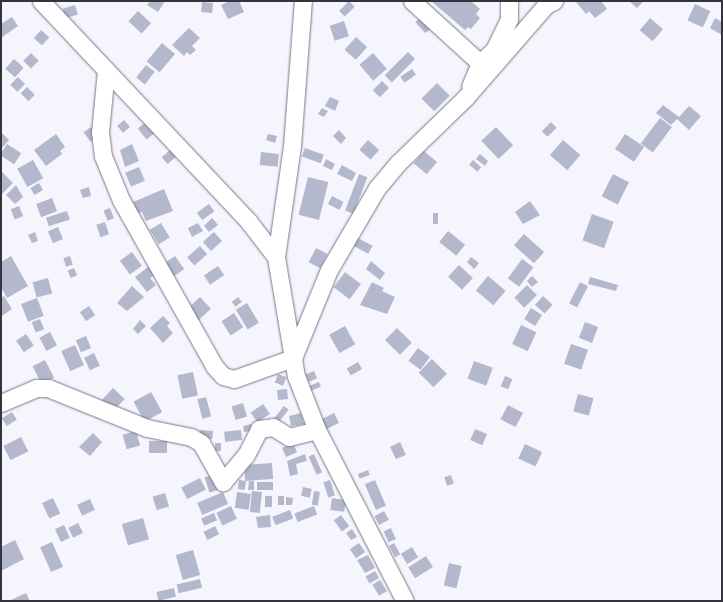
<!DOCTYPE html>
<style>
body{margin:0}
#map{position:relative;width:723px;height:602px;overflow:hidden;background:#f6f4fd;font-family:"Titillium Web",sans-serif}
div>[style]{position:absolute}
.building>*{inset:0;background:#b4b8cd;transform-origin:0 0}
.roads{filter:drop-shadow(0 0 1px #7a7588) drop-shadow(0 0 1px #7a7588)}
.minor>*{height:17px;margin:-8.5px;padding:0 8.5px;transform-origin:8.5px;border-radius:8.5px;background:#fff}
span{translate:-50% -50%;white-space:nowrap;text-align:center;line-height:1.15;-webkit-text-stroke:3px #f6f4fd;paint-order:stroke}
.frame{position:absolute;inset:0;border:2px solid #35333b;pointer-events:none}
</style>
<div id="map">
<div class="building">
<div style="clip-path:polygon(150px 1px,165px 1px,158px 12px,147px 5px)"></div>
<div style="clip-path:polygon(230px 1px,239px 1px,244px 12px,228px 19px,221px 5px)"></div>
<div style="left:349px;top:1px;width:8px;height:14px;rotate:45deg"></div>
<div style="clip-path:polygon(431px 1px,471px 1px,480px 9px,476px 14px,480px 18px,471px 29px,468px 27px,465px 30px)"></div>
<div style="clip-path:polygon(601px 1px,607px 9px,595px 18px,589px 11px,586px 14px,576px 2px)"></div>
<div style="clip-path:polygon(629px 1px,644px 1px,637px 8px)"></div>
<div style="left:202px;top:2px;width:11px;height:10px;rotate:5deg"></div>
<div style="left:695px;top:4px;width:17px;height:18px;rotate:25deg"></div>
<div style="left:75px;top:5px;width:10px;height:13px;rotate:73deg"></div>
<div style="left:138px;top:11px;width:18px;height:14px;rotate:43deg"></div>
<div style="left:422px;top:16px;width:15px;height:9px;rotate:48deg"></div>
<div style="clip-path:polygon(12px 17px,18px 26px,1px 38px,1px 24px)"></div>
<div style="left:650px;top:18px;width:17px;height:16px;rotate:40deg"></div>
<div style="clip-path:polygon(715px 18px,722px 22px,722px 35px,710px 28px)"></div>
<div style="left:344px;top:21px;width:16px;height:15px;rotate:72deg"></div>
<div style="clip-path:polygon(189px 28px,200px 38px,192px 46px,196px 50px,190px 55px,187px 52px,184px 56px,172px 45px)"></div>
<div style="left:41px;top:30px;width:11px;height:11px;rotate:41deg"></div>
<div style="left:356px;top:37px;width:15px;height:17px;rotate:42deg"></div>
<div style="left:162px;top:43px;width:17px;height:24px;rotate:40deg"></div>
<div style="left:408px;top:52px;width:10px;height:33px;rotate:45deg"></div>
<div style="left:31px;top:53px;width:11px;height:11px;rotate:45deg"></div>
<div style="left:373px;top:53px;width:21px;height:18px;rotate:49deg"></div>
<div style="left:14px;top:59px;width:13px;height:13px;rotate:42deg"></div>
<div style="left:146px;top:65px;width:11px;height:16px;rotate:38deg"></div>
<div style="left:412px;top:69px;width:7px;height:14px;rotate:56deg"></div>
<div style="left:18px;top:77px;width:10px;height:11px;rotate:45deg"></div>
<div style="left:382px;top:81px;width:10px;height:13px;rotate:45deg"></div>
<div style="left:437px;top:83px;width:18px;height:22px;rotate:45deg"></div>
<div style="left:27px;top:87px;width:11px;height:9px;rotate:45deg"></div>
<div style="clip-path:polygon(330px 97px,339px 101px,335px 111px,325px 106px)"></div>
<div style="clip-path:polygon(663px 105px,679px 117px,689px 106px,701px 116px,689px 130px,677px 119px,671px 125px,656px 113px)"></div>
<div style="clip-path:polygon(322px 108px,328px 111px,324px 117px,318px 114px)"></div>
<div style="left:660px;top:118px;width:15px;height:32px;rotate:37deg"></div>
<div style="left:124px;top:120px;width:9px;height:9px;rotate:49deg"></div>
<div style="left:147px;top:121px;width:14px;height:12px;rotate:51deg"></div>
<div style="left:551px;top:122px;width:8px;height:13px;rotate:45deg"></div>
<div style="left:91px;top:127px;width:12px;height:9px;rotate:55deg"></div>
<div style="left:496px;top:127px;width:25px;height:20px;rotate:47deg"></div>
<div style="clip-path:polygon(339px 130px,346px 138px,341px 144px,333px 136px)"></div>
<div style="clip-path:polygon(1px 132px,9px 140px,1px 149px)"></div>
<div style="clip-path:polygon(56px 134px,65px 147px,60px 151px,62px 154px,46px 166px,34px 150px)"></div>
<div style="clip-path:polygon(268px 134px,277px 136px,275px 143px,266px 140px)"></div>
<div style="left:625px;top:134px;width:23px;height:18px;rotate:34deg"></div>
<div style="left:368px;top:140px;width:15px;height:13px;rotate:42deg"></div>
<div style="left:563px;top:140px;width:23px;height:20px;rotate:41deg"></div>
<div style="left:7px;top:144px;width:17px;height:13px;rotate:33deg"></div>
<div style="clip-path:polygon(132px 144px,139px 161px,125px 167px,120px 150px)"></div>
<div style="left:305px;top:148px;width:20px;height:9px;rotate:20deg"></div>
<div style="left:170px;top:150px;width:9px;height:11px;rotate:49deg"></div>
<div style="left:424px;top:151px;width:17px;height:16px;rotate:40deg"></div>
<div style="left:261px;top:152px;width:18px;height:13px;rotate:6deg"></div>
<div style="clip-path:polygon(480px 154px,488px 161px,485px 166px,476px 159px)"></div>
<div style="clip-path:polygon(326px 159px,335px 164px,332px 170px,323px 166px)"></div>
<div style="left:33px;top:160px;width:21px;height:18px;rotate:61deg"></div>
<div style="left:473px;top:160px;width:11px;height:6px;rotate:41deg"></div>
<div style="clip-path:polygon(342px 165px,356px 173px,352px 181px,337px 174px)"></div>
<div style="left:139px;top:167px;width:15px;height:15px;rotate:67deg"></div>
<div style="clip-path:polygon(1px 171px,13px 183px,2px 194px,1px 193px)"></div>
<div style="left:359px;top:174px;width:9px;height:39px;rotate:21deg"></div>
<div style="left:613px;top:174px;width:18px;height:25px;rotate:27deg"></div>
<div style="left:308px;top:177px;width:21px;height:39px;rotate:14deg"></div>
<div style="left:39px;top:183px;width:8px;height:10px;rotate:60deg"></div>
<div style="clip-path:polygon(16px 185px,23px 197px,15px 204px,6px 195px)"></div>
<div style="clip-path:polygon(89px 187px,91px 196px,83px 198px,80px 190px)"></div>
<div style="clip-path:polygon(164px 189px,173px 211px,146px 221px,142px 212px,138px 213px,133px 202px)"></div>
<div style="left:332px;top:196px;width:13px;height:9px;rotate:27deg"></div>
<div style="left:52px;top:198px;width:14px;height:17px;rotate:69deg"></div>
<div style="clip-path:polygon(530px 201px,540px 215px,523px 224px,515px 212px)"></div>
<div style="left:209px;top:204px;width:9px;height:15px;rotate:54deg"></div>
<div style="left:19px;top:206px;width:11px;height:9px;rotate:68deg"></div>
<div style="left:110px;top:208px;width:11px;height:7px;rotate:68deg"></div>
<div style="left:67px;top:211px;width:9px;height:22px;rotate:72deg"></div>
<div style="left:433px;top:213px;width:5px;height:11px"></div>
<div style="left:592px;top:214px;width:23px;height:28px;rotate:20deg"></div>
<div style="clip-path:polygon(212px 218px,218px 225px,209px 232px,204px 226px)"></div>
<div style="left:105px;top:222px;width:13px;height:9px;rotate:72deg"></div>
<div style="left:161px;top:223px;width:17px;height:13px;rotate:59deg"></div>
<div style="clip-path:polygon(198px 223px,203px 231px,192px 237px,188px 228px)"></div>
<div style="left:58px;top:227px;width:13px;height:11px;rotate:67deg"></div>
<div style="left:448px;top:231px;width:22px;height:14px;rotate:39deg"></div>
<div style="clip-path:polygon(35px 232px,38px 241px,32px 243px,28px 235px)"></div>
<div style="left:214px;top:232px;width:12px;height:15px;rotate:48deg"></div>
<div style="left:524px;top:234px;width:27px;height:15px;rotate:42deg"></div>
<div style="left:354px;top:236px;width:21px;height:9px;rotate:28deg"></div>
<div style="left:200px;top:246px;width:11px;height:17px;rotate:49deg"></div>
<div style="left:316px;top:248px;width:13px;height:16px;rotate:27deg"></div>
<div style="left:132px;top:252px;width:17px;height:15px;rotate:54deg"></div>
<div style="clip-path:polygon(11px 256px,28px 286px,7px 298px,1px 287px,1px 262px)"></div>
<div style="left:70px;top:256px;width:9px;height:7px;rotate:72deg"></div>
<div style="left:175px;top:256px;width:16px;height:14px;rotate:55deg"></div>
<div style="clip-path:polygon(471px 257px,479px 263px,474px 269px,467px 262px)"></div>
<div style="left:522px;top:259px;width:14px;height:24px;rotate:36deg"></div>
<div style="clip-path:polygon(371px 261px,385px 273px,380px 280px,366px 269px)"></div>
<div style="left:459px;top:265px;width:19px;height:16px;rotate:43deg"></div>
<div style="left:218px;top:266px;width:11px;height:17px;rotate:56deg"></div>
<div style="clip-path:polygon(148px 267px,154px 275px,150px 278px,156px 285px,147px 292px,135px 277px)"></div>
<div style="left:74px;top:268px;width:8px;height:7px;rotate:67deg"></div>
<div style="left:345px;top:272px;width:20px;height:19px;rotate:37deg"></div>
<div style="left:488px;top:276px;width:23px;height:19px;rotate:40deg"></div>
<div style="clip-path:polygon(532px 276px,538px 282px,532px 287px,527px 281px)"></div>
<div style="clip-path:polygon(590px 277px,618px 285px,616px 291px,588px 284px)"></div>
<div style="left:48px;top:278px;width:16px;height:16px;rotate:75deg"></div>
<div style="clip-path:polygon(372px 282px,384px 288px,382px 291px,395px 297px,387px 314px,360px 305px)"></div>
<div style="left:580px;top:282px;width:9px;height:24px;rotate:27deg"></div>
<div style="left:527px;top:285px;width:14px;height:18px;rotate:45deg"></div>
<div style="clip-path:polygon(132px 286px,144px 297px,127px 311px,117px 303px)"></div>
<div style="clip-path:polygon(4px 296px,12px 309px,2px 316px,1px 298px)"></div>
<div style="left:543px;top:296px;width:13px;height:12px;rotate:42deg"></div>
<div style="left:200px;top:297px;width:16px;height:18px;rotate:47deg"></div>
<div style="left:238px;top:297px;width:6px;height:8px;rotate:51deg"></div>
<div style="left:37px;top:298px;width:19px;height:17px;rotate:69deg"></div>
<div style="left:247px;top:303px;width:23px;height:13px;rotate:59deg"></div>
<div style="left:89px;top:306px;width:11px;height:11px;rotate:56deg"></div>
<div style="left:531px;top:308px;width:13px;height:13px;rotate:32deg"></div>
<div style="left:234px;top:313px;width:17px;height:15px;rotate:57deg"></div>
<div style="clip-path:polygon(163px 316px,170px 323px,167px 326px,173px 333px,163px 343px,150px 328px)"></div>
<div style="left:40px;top:319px;width:11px;height:9px;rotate:68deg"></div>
<div style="clip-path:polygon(140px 320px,146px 326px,138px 334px,133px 329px)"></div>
<div style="left:585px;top:322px;width:14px;height:17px;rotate:21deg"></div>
<div style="left:521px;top:325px;width:17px;height:21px;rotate:25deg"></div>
<div style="left:345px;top:326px;width:21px;height:18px;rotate:61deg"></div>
<div style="left:397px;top:328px;width:21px;height:17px;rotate:45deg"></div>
<div style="left:50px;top:332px;width:15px;height:12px;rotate:62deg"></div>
<div style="left:26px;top:334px;width:14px;height:12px;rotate:56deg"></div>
<div style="left:86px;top:336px;width:13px;height:11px;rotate:67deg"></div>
<div style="left:571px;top:344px;width:18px;height:21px;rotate:19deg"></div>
<div style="left:75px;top:345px;width:22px;height:15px;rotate:66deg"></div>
<div style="left:418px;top:348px;width:15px;height:16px;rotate:37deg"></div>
<div style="left:94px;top:353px;width:14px;height:11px;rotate:65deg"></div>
<div style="left:432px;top:359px;width:21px;height:19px;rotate:45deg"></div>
<div style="left:45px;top:360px;width:20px;height:14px;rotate:63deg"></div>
<div style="left:474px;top:361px;width:20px;height:19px;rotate:20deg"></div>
<div style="left:358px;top:362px;width:8px;height:13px;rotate:60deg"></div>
<div style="left:314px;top:371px;width:8px;height:9px;rotate:67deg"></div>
<div style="left:193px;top:372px;width:24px;height:16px;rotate:78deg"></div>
<div style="left:278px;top:374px;width:9px;height:9px;rotate:21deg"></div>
<div style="left:505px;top:376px;width:8px;height:11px;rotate:23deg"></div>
<div style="left:319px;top:382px;width:5px;height:10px;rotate:68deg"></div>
<div style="left:113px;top:388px;width:16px;height:17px;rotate:43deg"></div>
<div style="left:287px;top:389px;width:10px;height:10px;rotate:84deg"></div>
<div style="left:151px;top:392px;width:23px;height:20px;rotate:61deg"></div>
<div style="left:578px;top:394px;width:16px;height:18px;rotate:15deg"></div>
<div style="left:206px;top:397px;width:20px;height:9px;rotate:75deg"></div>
<div style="left:243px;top:403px;width:14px;height:12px;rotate:73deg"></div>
<div style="left:263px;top:404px;width:12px;height:15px;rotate:55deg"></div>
<div style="left:508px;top:405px;width:17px;height:16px;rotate:28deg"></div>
<div style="left:284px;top:406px;width:6px;height:16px;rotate:39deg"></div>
<div style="left:12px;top:412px;width:9px;height:12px;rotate:58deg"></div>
<div style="clip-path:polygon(301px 413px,304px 424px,291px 426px,289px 416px)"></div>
<div style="left:334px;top:413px;width:11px;height:14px;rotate:63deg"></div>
<div style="clip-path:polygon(251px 424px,252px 431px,244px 432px,243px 426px)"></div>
<div style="left:475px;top:429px;width:13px;height:12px;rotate:23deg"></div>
<div style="left:200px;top:430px;width:13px;height:8px;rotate:4deg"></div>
<div style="left:241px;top:430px;width:10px;height:17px;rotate:84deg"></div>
<div style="left:136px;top:431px;width:15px;height:14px;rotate:74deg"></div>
<div style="clip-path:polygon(93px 433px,102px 442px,90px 456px,79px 447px)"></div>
<div style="left:21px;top:437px;width:16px;height:20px;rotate:63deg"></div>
<div style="left:167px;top:441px;width:12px;height:18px;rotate:90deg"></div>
<div style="left:400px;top:442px;width:14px;height:11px;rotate:65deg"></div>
<div style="left:215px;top:443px;width:6px;height:8px"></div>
<div style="left:293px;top:443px;width:10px;height:12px;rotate:66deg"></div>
<div style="left:525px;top:444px;width:19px;height:16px;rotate:25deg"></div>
<div style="clip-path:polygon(305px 454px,307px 461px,296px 464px,298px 474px,290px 476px,287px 461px)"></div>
<div style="left:314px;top:454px;width:20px;height:6px;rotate:66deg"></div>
<div style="left:272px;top:463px;width:16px;height:28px;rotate:86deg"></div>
<div style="left:368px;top:470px;width:5px;height:11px;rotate:68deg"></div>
<div style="left:215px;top:474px;width:16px;height:11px;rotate:72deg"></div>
<div style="left:451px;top:475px;width:9px;height:7px;rotate:72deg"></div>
<div style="left:200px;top:478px;width:13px;height:21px;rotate:63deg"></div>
<div style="left:239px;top:480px;width:7px;height:9px;rotate:8deg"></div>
<div style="left:330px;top:480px;width:16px;height:7px;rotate:72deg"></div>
<div style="left:375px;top:480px;width:28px;height:11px;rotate:67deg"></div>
<div style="clip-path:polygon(249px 481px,254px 481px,254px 490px,248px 490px)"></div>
<div style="left:257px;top:482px;width:16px;height:8px"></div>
<div style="left:303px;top:487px;width:9px;height:9px;rotate:13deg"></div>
<div style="left:252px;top:491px;width:10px;height:21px;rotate:6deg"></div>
<div style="left:314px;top:491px;width:6px;height:14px;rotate:9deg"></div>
<div style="left:223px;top:492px;width:13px;height:28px;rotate:67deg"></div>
<div style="left:237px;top:492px;width:14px;height:16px;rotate:8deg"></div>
<div style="left:165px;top:493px;width:14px;height:13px;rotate:73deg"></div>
<div style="left:265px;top:496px;width:7px;height:11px"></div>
<div style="left:278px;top:496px;width:6px;height:9px"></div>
<div style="clip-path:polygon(286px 497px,293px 498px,292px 505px,286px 505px)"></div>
<div style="left:53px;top:498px;width:17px;height:12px;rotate:65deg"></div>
<div style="left:332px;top:498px;width:14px;height:12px;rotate:8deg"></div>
<div style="left:90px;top:499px;width:12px;height:14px;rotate:66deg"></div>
<div style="left:231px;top:506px;width:14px;height:16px;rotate:65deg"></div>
<div style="left:314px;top:506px;width:9px;height:21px;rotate:69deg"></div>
<div style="left:290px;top:510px;width:9px;height:19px;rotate:69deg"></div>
<div style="left:384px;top:511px;width:10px;height:11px;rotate:61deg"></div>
<div style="left:214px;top:513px;width:8px;height:14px;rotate:67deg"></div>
<div style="clip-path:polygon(270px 515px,271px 527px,258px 528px,256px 517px)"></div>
<div style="left:341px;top:515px;width:14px;height:9px;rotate:54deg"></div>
<div style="left:143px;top:518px;width:22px;height:22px;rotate:74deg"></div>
<div style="left:78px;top:523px;width:11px;height:11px;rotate:63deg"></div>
<div style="left:64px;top:525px;width:14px;height:10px;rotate:65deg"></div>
<div style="left:215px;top:526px;width:9px;height:13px;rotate:63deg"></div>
<div style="left:391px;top:528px;width:12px;height:8px;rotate:66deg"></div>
<div style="clip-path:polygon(352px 529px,357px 537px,351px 540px,346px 533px)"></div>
<div style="clip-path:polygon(15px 540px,24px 559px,1px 571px,1px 547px)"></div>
<div style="left:52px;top:542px;width:27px;height:13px;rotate:66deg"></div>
<div style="left:359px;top:543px;width:11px;height:11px;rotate:56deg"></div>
<div style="left:394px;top:543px;width:13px;height:6px;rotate:61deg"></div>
<div style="left:412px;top:547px;width:12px;height:13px;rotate:59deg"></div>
<div style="left:193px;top:550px;width:26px;height:18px;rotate:74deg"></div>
<div style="clip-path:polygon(368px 555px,375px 568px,365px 573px,357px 560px)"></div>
<div style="left:426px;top:556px;width:13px;height:21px;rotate:58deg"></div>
<div style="left:449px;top:563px;width:13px;height:23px;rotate:13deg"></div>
<div style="left:375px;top:571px;width:8px;height:11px;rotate:60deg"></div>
<div style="left:200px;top:579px;width:9px;height:24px;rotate:77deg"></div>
<div style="left:380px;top:580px;width:13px;height:9px;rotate:58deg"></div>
<div style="left:174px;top:588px;width:9px;height:18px;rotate:77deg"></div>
<div style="clip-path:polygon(26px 593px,30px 601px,9px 601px)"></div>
</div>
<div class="roads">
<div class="minor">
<div style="left:41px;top:1px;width:303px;rotate:46.7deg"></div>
<div style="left:249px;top:222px;width:44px;rotate:52.4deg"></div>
<div style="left:276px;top:257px;width:121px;rotate:80.5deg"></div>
<div style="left:296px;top:376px;width:58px;rotate:68.7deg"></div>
<div style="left:317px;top:430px;width:192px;rotate:62.8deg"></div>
<div style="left:412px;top:1px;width:92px;rotate:42.4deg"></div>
<div style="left:480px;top:63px;width:25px;rotate:113deg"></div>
<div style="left:480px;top:63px;width:19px;rotate:-43deg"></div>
<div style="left:494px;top:50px;width:34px;rotate:-64deg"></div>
<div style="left:509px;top:19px;width:18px;rotate:-90deg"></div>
<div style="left:106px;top:70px;width:62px;rotate:95.5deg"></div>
<div style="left:100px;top:132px;width:24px;rotate:83deg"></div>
<div style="left:103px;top:156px;width:48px;rotate:67.8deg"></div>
<div style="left:121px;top:200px;width:190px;rotate:60.7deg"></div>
<div style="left:214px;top:366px;width:13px;rotate:48deg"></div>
<div style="left:223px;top:376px;width:11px;rotate:15deg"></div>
<div style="left:234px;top:379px;width:63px;rotate:-19.6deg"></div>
<div style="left:293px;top:358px;width:95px;rotate:-67.8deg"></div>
<div style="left:329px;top:270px;width:95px;rotate:-59.7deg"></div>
<div style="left:377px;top:188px;width:33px;rotate:-50deg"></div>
<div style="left:398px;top:163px;width:95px;rotate:-44.1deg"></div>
<div style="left:466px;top:97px;width:122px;rotate:-49deg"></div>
<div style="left:546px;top:5px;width:9px;rotate:-27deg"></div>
<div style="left:276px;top:257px;width:112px;rotate:-81.8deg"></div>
<div style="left:292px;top:146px;width:145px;rotate:-85.7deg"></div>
<div style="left:1px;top:403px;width:38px;rotate:-23deg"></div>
<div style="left:36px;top:388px;width:12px"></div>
<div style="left:48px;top:388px;width:107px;rotate:22deg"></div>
<div style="left:147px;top:428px;width:45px;rotate:11.6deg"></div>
<div style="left:191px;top:437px;width:12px;rotate:31deg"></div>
<div style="left:201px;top:443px;width:45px;rotate:60.6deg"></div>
<div style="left:223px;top:482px;width:35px;rotate:-50deg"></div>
<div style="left:246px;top:455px;width:29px;rotate:-63deg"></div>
<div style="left:259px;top:429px;width:14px;rotate:-8deg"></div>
<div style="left:273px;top:427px;width:19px;rotate:32deg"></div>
<div style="left:289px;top:437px;width:29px;rotate:-14deg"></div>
</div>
</div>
<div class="frame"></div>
</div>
